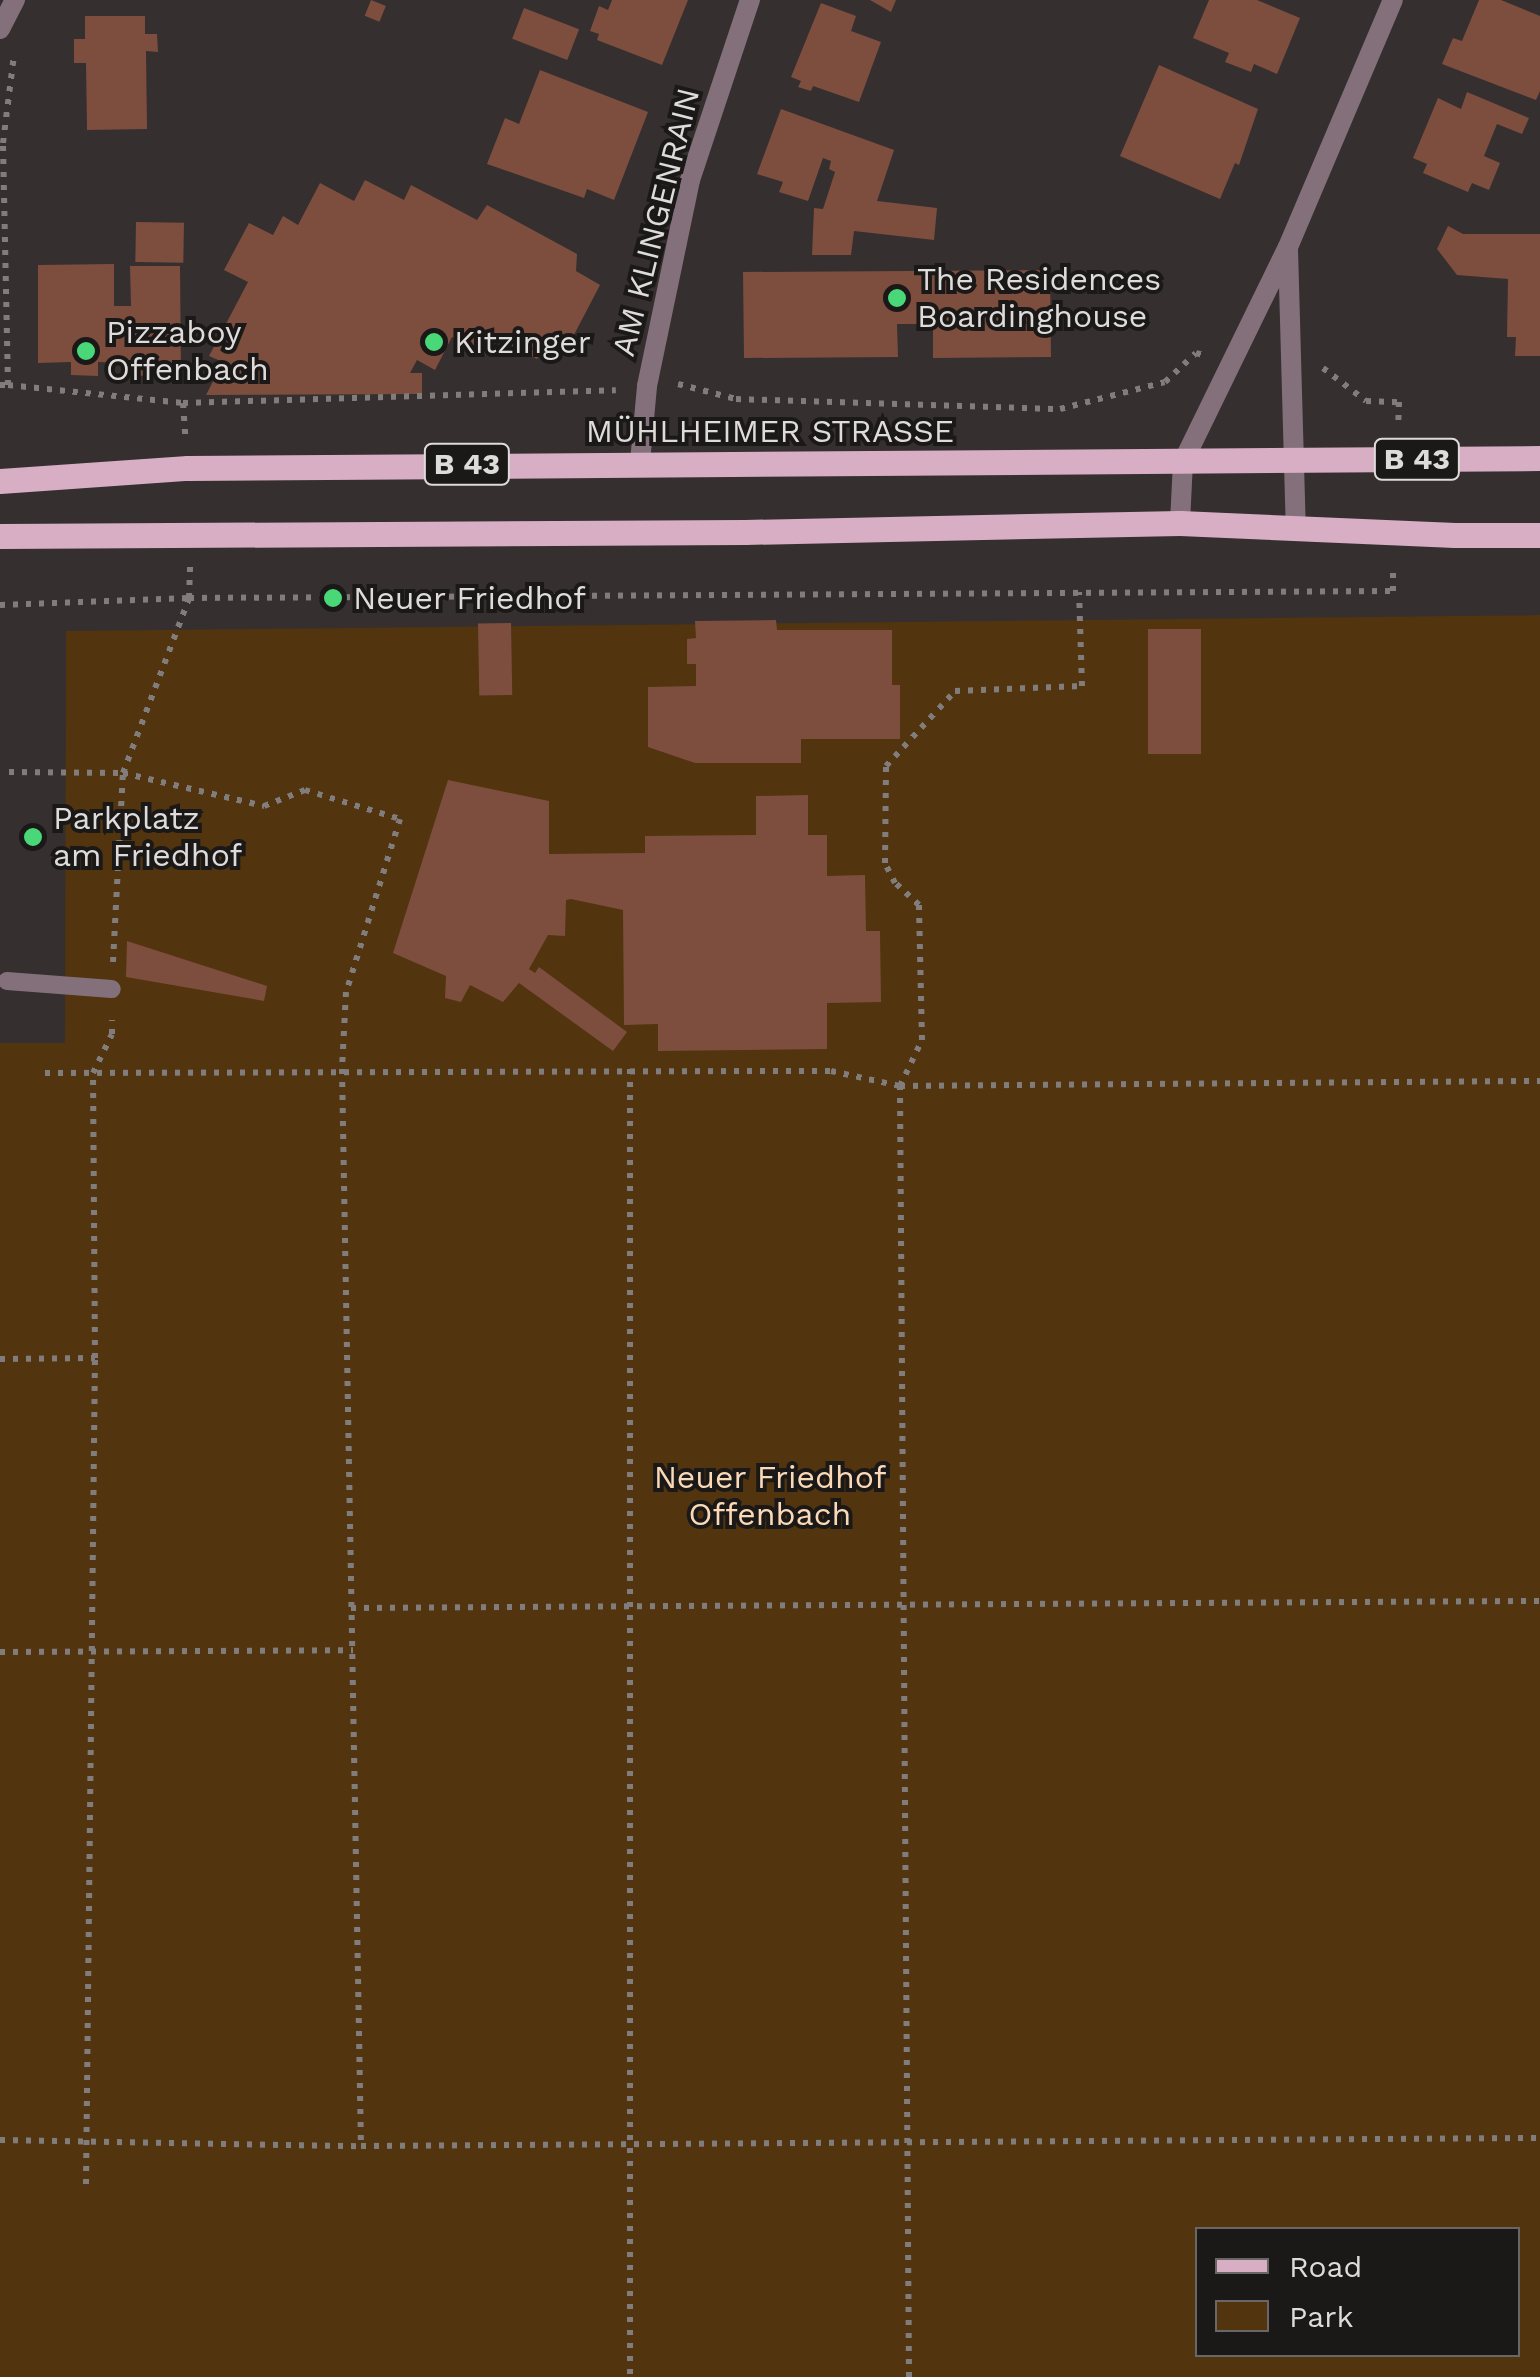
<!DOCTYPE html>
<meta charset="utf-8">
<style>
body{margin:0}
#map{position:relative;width:1540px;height:2377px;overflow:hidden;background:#352f2f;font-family:"Work Sans",sans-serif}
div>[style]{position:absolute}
.green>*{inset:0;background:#52340f}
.building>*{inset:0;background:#7d4e3e;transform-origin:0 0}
.path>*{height:6px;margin-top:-3px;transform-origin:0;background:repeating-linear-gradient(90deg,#827d7d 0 5px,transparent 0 13px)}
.service>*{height:18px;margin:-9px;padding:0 9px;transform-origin:9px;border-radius:9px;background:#84707b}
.minor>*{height:20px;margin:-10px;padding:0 10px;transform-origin:10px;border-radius:10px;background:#84707b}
.tertiary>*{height:20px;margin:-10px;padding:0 10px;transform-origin:10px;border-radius:10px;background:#84707b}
.primary>*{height:25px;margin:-12.5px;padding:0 12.5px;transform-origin:12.5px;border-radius:12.5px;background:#d8aec5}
.dots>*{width:28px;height:28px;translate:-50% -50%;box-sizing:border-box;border:5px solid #1b1818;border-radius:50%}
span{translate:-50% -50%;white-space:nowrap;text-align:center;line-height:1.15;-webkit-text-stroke:8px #1b1818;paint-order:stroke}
.shield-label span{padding:2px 8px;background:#1b1818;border:2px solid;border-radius:8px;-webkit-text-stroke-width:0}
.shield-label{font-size:30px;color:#dfdbdb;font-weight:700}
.street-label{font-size:32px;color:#dfdbdb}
.poi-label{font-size:32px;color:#dfdbdb}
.left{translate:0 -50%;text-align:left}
.park-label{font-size:32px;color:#fbd9b7}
.legend{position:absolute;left:1195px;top:2227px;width:325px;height:130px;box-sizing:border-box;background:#1b1818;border:2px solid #696666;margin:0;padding:12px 18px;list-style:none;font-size:30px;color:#dfdbdb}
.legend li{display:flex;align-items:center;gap:20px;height:50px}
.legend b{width:50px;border:2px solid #696666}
</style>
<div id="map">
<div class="green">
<div style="clip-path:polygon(evenodd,1540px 615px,1540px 2377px,0 2377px,0 1043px,65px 1043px,66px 631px,1540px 615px,1198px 2230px,1518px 2230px,1518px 2354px,1198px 2354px,1198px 2230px)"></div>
</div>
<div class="building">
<div style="left:371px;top:0;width:16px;height:17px;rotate:22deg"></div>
<div style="clip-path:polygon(612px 0,688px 0,662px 65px,597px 40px,599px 34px,590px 31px,599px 6px,608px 10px)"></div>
<div style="clip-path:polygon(870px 0,896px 0,891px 12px)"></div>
<div style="clip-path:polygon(1209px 0,1257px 0,1300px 18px,1277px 74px,1254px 64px,1251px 72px,1225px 62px,1229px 53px,1193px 38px)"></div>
<div style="clip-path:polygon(1479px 0,1501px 0,1540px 16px,1540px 91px,1536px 100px,1442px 64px,1453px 38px,1462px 41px)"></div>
<div style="clip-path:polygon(821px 3px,856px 16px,851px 31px,881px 42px,859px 102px,813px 86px,811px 91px,798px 87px,801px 81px,791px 77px)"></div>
<div style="left:524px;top:8px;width:59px;height:33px;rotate:21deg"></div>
<div style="clip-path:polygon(85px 16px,145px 16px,145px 34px,157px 34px,158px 52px,146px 51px,147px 129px,87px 130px,86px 63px,74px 63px,74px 39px,85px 39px)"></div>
<div style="clip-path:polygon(1159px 65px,1258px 109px,1239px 165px,1235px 163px,1220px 199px,1120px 156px)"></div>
<div style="clip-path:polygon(540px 70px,648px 112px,614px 200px,587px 189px,584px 198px,487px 164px,505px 118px,519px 124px)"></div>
<div style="clip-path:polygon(1467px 92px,1529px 118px,1522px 134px,1497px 124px,1484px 156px,1500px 163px,1489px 190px,1472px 183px,1468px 192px,1423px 173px,1427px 164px,1413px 158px,1438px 98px,1461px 109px)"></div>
<div style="clip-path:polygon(781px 109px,894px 150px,877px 201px,937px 208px,934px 240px,854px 231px,851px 255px,812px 255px,814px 208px,823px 209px,835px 172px,829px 169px,831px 161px,823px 158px,808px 201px,779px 192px,783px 182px,757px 174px)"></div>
<div style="clip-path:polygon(365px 180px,404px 200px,411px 185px,477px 220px,487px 205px,577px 254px,576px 271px,600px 285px,565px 352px,547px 342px,537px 359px,497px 338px,488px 356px,452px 337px,435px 370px,417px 360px,410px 373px,422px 373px,422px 394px,206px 395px,223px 362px,209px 356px,248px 282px,224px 270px,249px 223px,273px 235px,283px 216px,298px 225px,320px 183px,354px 201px)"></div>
<div style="left:136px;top:222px;width:48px;height:40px;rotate:1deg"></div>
<div style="clip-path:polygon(1448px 226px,1463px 234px,1540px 234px,1540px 356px,1515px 356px,1516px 337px,1507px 337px,1508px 279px,1457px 275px,1437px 249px)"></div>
<div style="clip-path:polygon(114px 264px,114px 306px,131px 306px,130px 266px,180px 266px,181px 375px,131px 376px,130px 363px,98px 362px,98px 376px,71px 375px,71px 362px,38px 363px,38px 265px)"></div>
<div style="clip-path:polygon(1050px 270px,1051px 357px,933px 358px,933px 324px,897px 324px,898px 357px,744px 358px,743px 272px)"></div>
<div style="clip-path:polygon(776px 620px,777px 630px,892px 630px,892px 685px,900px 685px,900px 739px,801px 739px,801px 763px,695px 763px,648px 747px,648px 687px,696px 686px,696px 664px,687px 664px,687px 639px,696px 638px,695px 621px)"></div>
<div style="left:511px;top:623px;width:72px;height:33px;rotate:89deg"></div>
<div style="left:1148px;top:629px;width:53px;height:125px"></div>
<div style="clip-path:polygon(448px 780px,549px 801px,549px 854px,645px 853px,645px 836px,756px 835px,756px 796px,808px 795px,808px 835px,827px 835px,827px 876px,865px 875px,866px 931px,880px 931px,881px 1002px,827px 1003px,827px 1049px,658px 1051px,658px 1024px,624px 1025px,623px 910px,571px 899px,566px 900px,565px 936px,548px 935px,529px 969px,535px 973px,539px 967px,627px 1032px,613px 1051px,519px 983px,503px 1002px,470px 985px,461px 1002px,445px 998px,446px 976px,393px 953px)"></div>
<div style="clip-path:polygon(127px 941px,267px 986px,264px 1001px,126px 977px)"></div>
</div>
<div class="path">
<div style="left:1323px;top:368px;width:54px;rotate:37.5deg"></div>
<div style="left:1366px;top:401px;width:33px;rotate:2deg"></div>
<div style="left:1399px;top:402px;width:26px;rotate:92deg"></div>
<div style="left:678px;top:384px;width:60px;rotate:14.5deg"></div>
<div style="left:736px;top:399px;width:324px;rotate:1.8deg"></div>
<div style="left:1060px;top:409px;width:108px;rotate:-14.4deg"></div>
<div style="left:1165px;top:382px;width:42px;rotate:-43.1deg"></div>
<div style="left:1196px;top:353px;width:7px;rotate:16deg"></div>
<div style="left:0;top:385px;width:8px"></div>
<div style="left:8px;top:385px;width:242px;rotate:-91.2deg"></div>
<div style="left:3px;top:143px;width:89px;rotate:-82.9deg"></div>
<div style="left:8px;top:385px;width:176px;rotate:5.9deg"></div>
<div style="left:183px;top:403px;width:32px;rotate:86deg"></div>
<div style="left:183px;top:403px;width:433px;rotate:-1.7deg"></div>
<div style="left:0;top:605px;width:189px;rotate:-2.1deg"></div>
<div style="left:189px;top:598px;width:1204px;rotate:-0.33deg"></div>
<div style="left:1393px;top:591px;width:26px;rotate:-90deg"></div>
<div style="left:9px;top:772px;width:114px;rotate:0.5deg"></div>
<div style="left:123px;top:773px;width:145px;rotate:13.2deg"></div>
<div style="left:264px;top:806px;width:44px;rotate:-21.3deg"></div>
<div style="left:305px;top:790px;width:99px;rotate:17deg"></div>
<div style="left:400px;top:819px;width:181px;rotate:107.3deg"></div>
<div style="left:346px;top:992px;width:77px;rotate:93deg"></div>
<div style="left:342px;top:1069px;width:1077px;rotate:88.99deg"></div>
<div style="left:113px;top:962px;width:189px;rotate:-87deg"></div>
<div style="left:123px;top:773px;width:187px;rotate:-69.3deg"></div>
<div style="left:189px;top:598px;width:31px;rotate:-88deg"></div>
<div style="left:630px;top:1069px;width:1308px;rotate:90deg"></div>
<div style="left:45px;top:1073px;width:786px;rotate:-0.15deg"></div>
<div style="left:831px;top:1071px;width:71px;rotate:12.3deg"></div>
<div style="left:900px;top:1086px;width:51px;rotate:-64.4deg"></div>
<div style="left:922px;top:1040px;width:135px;rotate:-91.3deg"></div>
<div style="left:919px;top:905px;width:33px;rotate:-137deg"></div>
<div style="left:895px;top:883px;width:22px;rotate:-117deg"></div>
<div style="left:885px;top:863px;width:97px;rotate:-89.4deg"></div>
<div style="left:886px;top:766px;width:102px;rotate:-47.4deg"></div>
<div style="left:955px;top:691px;width:127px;rotate:-2.3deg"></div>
<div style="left:1082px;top:686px;width:94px;rotate:-91.8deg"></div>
<div style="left:0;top:1359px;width:95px;rotate:-0.6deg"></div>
<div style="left:351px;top:1608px;width:1189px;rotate:-0.34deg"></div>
<div style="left:0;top:1652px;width:353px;rotate:-0.3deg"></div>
<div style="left:0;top:2140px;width:361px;rotate:1deg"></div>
<div style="left:361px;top:2146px;width:1179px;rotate:-0.39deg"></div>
<div style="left:86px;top:2184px;width:826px;rotate:-89.38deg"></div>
<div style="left:95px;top:1358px;width:285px;rotate:-90.4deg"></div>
<div style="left:93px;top:1073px;width:43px;rotate:-64deg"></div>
<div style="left:112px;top:1034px;width:14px;rotate:-90deg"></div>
<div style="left:909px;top:2377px;width:1291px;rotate:-90.4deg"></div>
<div style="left:900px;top:1086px;width:640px;rotate:-0.45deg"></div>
</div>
<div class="service">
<div style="left:7px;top:981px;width:105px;rotate:4.4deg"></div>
</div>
<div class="minor">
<div style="left:0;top:29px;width:33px;rotate:-63deg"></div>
<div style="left:640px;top:462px;width:76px;rotate:-84.7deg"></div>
<div style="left:647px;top:386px;width:210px;rotate:-78.2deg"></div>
<div style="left:690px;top:180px;width:190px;rotate:-71.6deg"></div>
</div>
<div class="tertiary">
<div style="left:1288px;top:249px;width:278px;rotate:88.4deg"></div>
<div style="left:1180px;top:523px;width:61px;rotate:-87.2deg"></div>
<div style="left:1183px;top:462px;width:239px;rotate:-64deg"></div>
<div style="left:1288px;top:247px;width:268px;rotate:-67deg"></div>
</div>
<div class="primary">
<div style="left:0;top:481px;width:188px;rotate:-4deg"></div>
<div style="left:188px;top:468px;width:1352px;rotate:-0.42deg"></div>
<div style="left:0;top:536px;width:745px;rotate:-0.31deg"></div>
<div style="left:745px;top:532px;width:435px;rotate:-1.2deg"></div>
<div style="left:1180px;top:523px;width:275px;rotate:2.5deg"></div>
<div style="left:1455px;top:535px;width:85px"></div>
</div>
<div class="dots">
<div style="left:897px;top:298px;background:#4ad778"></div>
<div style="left:434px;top:342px;background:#4ad778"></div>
<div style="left:86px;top:351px;background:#4ad778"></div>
<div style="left:333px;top:598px;background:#4ad778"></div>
<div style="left:33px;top:837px;background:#4ad778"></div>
</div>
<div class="shield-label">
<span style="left:1417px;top:459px">B 43</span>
<span style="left:467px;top:464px">B 43</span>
</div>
<div class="street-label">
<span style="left:656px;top:222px;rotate:-76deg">AM KLINGENRAIN</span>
<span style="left:770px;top:431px">MÜHLHEIMER STRASSE</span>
</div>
<div class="poi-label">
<span class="left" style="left:917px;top:298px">The Residences<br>Boardinghouse</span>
<span class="left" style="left:106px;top:351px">Pizzaboy<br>Offenbach</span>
<span class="left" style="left:454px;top:342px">Kitzinger</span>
<span class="left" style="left:353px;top:598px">Neuer Friedhof</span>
<span class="left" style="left:53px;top:837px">Parkplatz<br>am Friedhof</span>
</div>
<div class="park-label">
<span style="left:770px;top:1496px">Neuer Friedhof<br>Offenbach</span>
</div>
<ul class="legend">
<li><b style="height:12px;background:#d8aec5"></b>Road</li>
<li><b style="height:28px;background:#52340f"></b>Park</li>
</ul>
</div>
